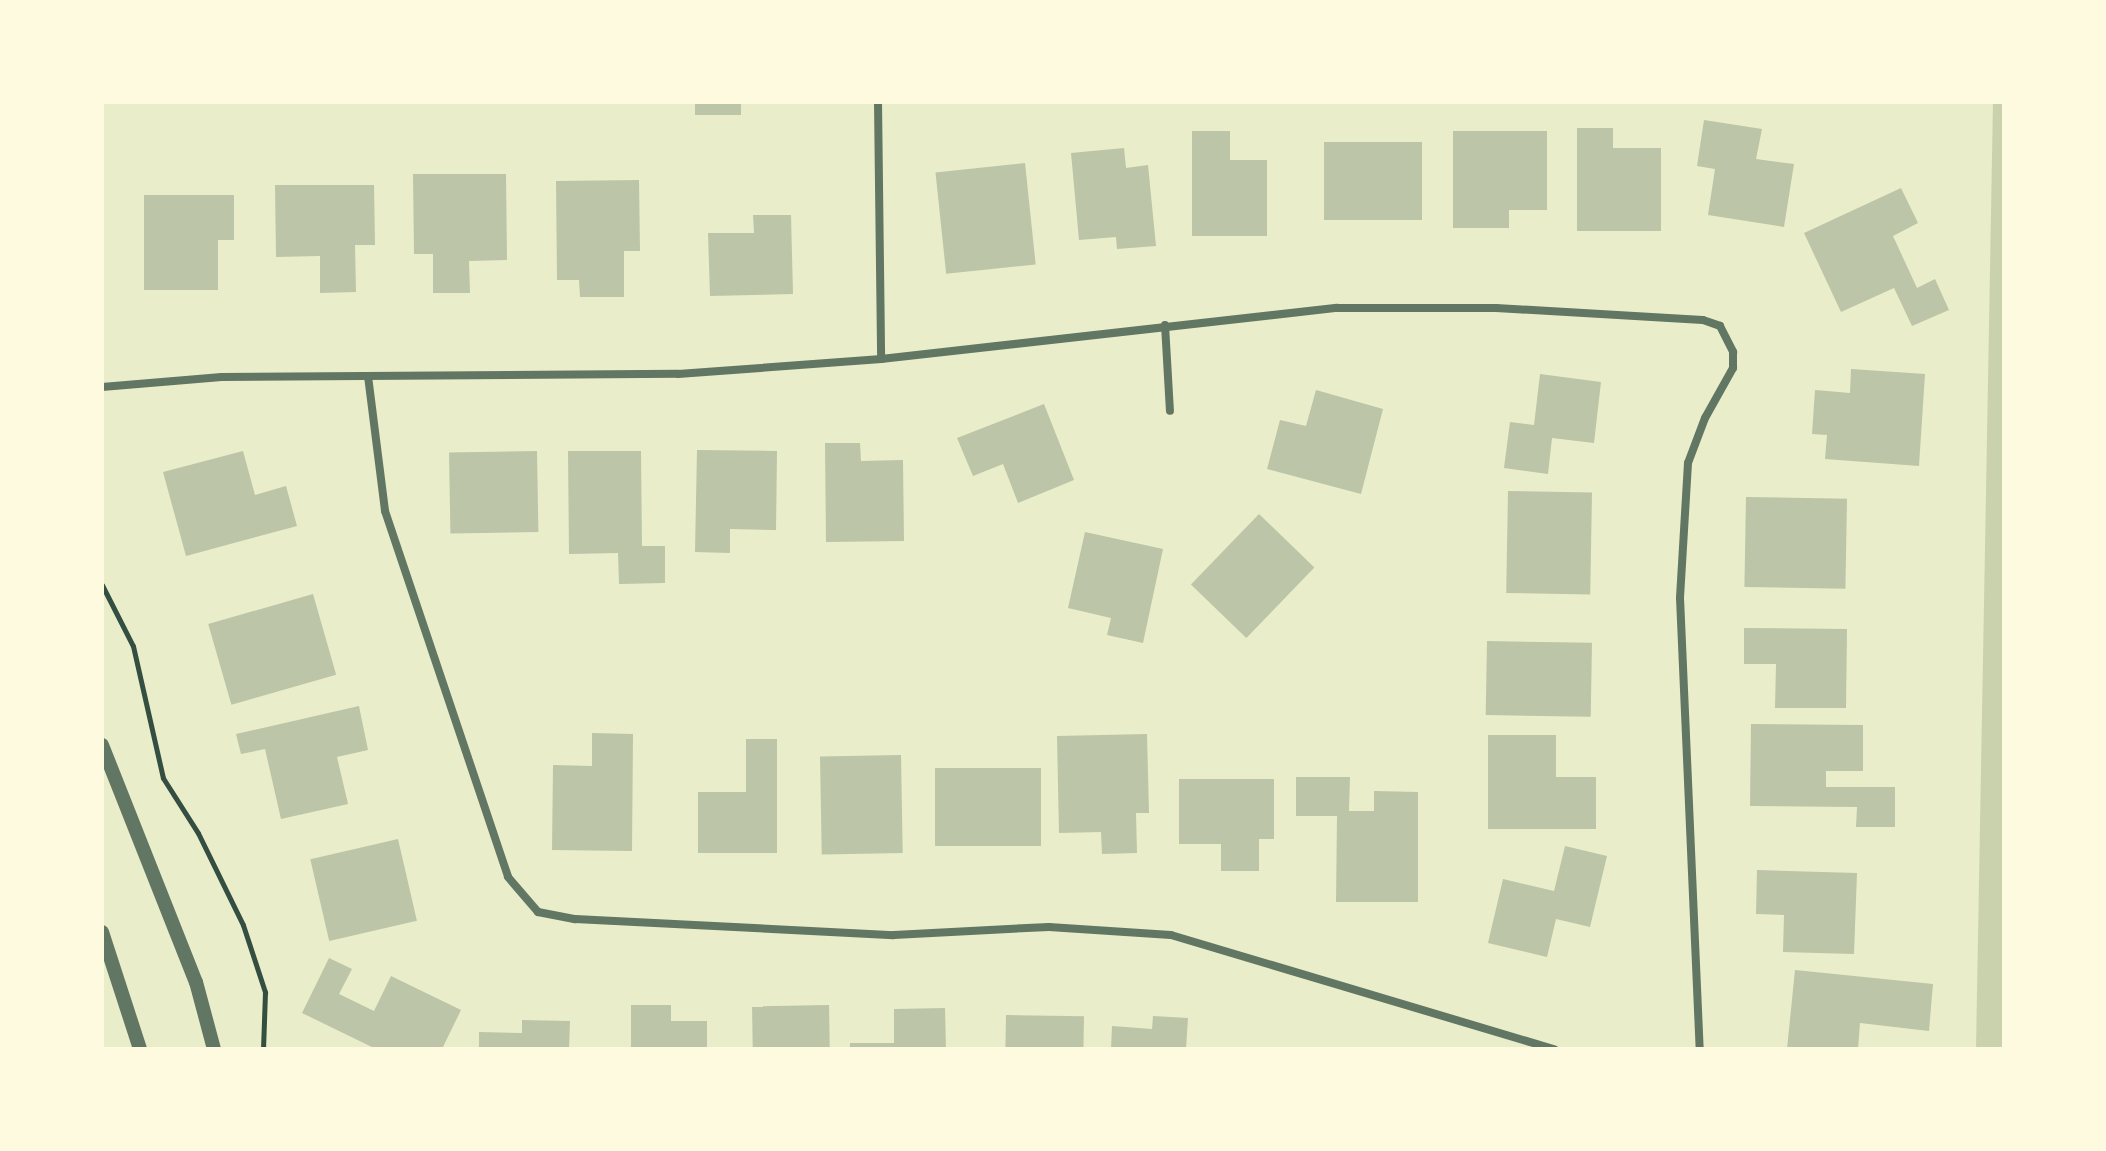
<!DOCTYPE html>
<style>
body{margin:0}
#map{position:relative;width:2106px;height:1151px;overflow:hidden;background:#e9edc9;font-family:"Archivo Narrow",sans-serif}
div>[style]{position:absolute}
.green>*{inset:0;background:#cad2ad}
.building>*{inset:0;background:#bcc5a7;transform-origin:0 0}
.path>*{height:5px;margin:-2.5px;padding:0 2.5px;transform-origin:2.5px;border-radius:2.5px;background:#344e41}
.minor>*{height:8px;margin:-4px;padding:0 4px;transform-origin:4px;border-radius:4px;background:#617663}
.tertiary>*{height:14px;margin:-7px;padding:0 7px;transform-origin:7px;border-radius:7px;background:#617663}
span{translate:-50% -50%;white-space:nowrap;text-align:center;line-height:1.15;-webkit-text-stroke:8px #fefae0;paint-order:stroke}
.frame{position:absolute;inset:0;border:104px solid #fefae0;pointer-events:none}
</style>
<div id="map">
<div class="green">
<div style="clip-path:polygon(1993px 102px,2004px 102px,2004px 1049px,1976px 1049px)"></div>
</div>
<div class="building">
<div style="left:695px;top:102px;width:46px;height:13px"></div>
<div style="clip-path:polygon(1704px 120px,1762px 129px,1756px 159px,1794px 164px,1784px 227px,1708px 215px,1715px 169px,1697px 166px)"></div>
<div style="clip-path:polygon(1577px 128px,1613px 128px,1613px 148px,1661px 148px,1661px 231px,1577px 231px)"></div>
<div style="clip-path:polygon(1192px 131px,1230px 131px,1230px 160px,1267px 160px,1267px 236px,1192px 236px)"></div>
<div style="clip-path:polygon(1453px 131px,1547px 131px,1547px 210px,1509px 210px,1509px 228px,1453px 228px)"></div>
<div style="left:1324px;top:142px;width:98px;height:78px"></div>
<div style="clip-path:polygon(1124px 148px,1126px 168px,1148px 165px,1156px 246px,1117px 249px,1116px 237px,1079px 240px,1071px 153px)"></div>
<div style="left:1025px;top:163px;width:102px;height:90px;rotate:84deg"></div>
<div style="clip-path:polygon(413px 174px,506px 174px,507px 260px,469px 261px,470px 293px,433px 293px,433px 254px,414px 254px)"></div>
<div style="clip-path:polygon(639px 180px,640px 251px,624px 251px,624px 297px,580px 297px,579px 280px,557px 280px,556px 181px)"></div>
<div style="clip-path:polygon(275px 185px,374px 185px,375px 245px,355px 245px,356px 292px,320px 293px,320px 256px,276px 257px)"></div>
<div style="clip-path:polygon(1901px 188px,1918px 223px,1893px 236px,1917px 288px,1935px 279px,1949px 310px,1912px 326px,1894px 288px,1841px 312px,1804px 233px)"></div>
<div style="clip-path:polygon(144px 195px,234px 195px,234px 240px,218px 240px,218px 290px,144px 290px)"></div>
<div style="clip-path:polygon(753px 215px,791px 215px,793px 294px,710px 296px,708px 233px,754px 233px)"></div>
<div style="clip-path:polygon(1851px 369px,1925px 374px,1919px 466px,1825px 459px,1827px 435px,1812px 434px,1815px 390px,1850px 393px)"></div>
<div style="clip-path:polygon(1540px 374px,1601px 382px,1594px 443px,1552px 438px,1548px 474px,1504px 468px,1510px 422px,1534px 425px)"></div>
<div style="clip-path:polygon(1316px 390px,1383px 409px,1361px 494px,1267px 469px,1280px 420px,1306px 426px)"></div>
<div style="clip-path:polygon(1044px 404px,1074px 480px,1018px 503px,1003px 464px,973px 476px,957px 438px)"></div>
<div style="clip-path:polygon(825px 443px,860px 443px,861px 461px,903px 460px,904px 541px,826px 542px)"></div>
<div style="clip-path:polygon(697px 450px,777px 451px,776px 530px,730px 529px,730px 553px,695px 552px)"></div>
<div style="clip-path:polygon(243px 451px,255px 495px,286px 486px,297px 526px,186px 556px,163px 472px)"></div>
<div style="left:537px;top:451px;width:81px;height:88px;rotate:89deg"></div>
<div style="clip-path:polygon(568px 451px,641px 451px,642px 546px,665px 546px,665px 583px,619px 584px,618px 553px,569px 554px)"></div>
<div style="left:1508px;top:491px;width:84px;height:102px;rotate:1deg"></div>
<div style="left:1746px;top:497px;width:101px;height:90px;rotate:1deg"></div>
<div style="left:1259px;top:514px;width:77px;height:98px;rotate:44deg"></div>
<div style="clip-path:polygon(1085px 532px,1163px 549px,1143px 643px,1107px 635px,1111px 618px,1068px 608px)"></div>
<div style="left:313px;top:594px;width:84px;height:109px;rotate:74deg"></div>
<div style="clip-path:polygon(1744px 628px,1847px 629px,1846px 708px,1775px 708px,1776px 664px,1744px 664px)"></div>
<div style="left:1487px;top:641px;width:105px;height:74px;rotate:1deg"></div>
<div style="clip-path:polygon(359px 706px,368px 750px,337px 757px,348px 804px,281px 819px,265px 749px,241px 754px,236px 734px)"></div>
<div style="clip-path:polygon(1751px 724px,1863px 725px,1863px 771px,1826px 771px,1826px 787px,1895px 787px,1895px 827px,1856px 827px,1857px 807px,1750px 806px)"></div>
<div style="clip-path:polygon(592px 733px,633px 734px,632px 851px,552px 850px,553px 765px,592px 766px)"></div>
<div style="clip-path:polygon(1147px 734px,1149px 813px,1136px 813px,1137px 853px,1102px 854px,1101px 832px,1059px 833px,1057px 736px)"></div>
<div style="clip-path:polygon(1488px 735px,1556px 735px,1556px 777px,1596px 777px,1596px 829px,1488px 829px)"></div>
<div style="clip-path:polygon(746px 739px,777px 739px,777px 853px,698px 853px,698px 792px,746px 792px)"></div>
<div style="left:901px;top:755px;width:98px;height:81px;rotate:89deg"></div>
<div style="left:935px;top:768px;width:106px;height:78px"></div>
<div style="clip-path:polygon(1296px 777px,1350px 777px,1349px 811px,1374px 811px,1374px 791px,1418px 792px,1418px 902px,1336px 902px,1337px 816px,1296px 816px)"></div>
<div style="clip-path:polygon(1179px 779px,1274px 779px,1274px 839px,1259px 839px,1259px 871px,1221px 871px,1221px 844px,1179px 844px)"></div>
<div style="left:398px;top:839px;width:84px;height:90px;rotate:77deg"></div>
<div style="clip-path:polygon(1565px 846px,1607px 856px,1590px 927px,1556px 919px,1547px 957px,1488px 943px,1503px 879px,1554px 891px)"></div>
<div style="clip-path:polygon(1757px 870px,1857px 873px,1854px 954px,1783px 952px,1784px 915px,1756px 914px)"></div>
<div style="clip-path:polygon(329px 958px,352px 969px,339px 994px,374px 1011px,391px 976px,461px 1010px,442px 1049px,376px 1049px,302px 1013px)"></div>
<div style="clip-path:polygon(1795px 970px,1933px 984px,1929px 1031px,1860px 1023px,1858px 1049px,1787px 1049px)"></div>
<div style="clip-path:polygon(631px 1005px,671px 1005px,671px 1021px,707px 1021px,707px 1049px,631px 1049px)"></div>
<div style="left:829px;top:1005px;width:44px;height:77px;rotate:89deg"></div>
<div style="clip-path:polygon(945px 1008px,946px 1049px,850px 1049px,850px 1043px,894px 1043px,894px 1009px)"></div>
<div style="left:1006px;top:1015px;width:78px;height:34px;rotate:1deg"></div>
<div style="clip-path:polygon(1153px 1016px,1188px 1018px,1186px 1049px,1111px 1049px,1112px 1026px,1152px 1029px)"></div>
<div style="clip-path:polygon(522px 1020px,570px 1021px,569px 1049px,479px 1049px,479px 1032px,522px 1033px)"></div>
</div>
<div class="path">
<div style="left:102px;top:585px;width:68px;rotate:63.1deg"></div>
<div style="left:133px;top:646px;width:135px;rotate:77.2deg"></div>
<div style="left:163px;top:778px;width:65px;rotate:57.5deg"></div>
<div style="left:198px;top:833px;width:102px;rotate:63.9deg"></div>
<div style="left:243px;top:925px;width:71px;rotate:71.8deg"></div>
<div style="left:265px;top:992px;width:57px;rotate:92deg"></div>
</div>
<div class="minor">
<div style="left:878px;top:102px;width:257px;rotate:89.3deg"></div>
<div style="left:1165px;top:325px;width:86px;rotate:86.7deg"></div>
<div style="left:368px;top:376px;width:136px;rotate:82.8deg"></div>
<div style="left:385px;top:511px;width:386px;rotate:71.4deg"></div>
<div style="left:508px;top:877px;width:46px;rotate:49.4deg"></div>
<div style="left:538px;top:912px;width:38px;rotate:11deg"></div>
<div style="left:575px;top:919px;width:319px;rotate:2.9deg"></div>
<div style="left:894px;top:935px;width:155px;rotate:-3deg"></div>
<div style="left:1049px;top:927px;width:122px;rotate:3.8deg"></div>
<div style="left:1171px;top:935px;width:400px;rotate:16.6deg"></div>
<div style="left:102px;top:387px;width:120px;rotate:-4.8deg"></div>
<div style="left:222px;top:377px;width:456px;rotate:-0.4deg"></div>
<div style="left:678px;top:374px;width:204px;rotate:-4.2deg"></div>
<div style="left:881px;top:359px;width:459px;rotate:-6.4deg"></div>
<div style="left:1337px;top:308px;width:159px"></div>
<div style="left:1496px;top:308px;width:207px;rotate:3.3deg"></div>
<div style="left:1703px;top:320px;width:18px;rotate:19deg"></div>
<div style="left:1720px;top:326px;width:29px;rotate:63deg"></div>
<div style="left:1733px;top:352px;width:16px;rotate:90deg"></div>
<div style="left:1733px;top:368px;width:57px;rotate:119.2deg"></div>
<div style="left:1705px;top:418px;width:48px;rotate:110.7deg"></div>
<div style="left:1688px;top:463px;width:135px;rotate:93.4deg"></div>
<div style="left:1680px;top:598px;width:451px;rotate:87.5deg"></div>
</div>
<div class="tertiary">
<div style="left:102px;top:745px;width:255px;rotate:68.4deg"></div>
<div style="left:196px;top:982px;width:69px;rotate:75deg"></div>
<div style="left:102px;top:932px;width:123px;rotate:72deg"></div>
</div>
<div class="frame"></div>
</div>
